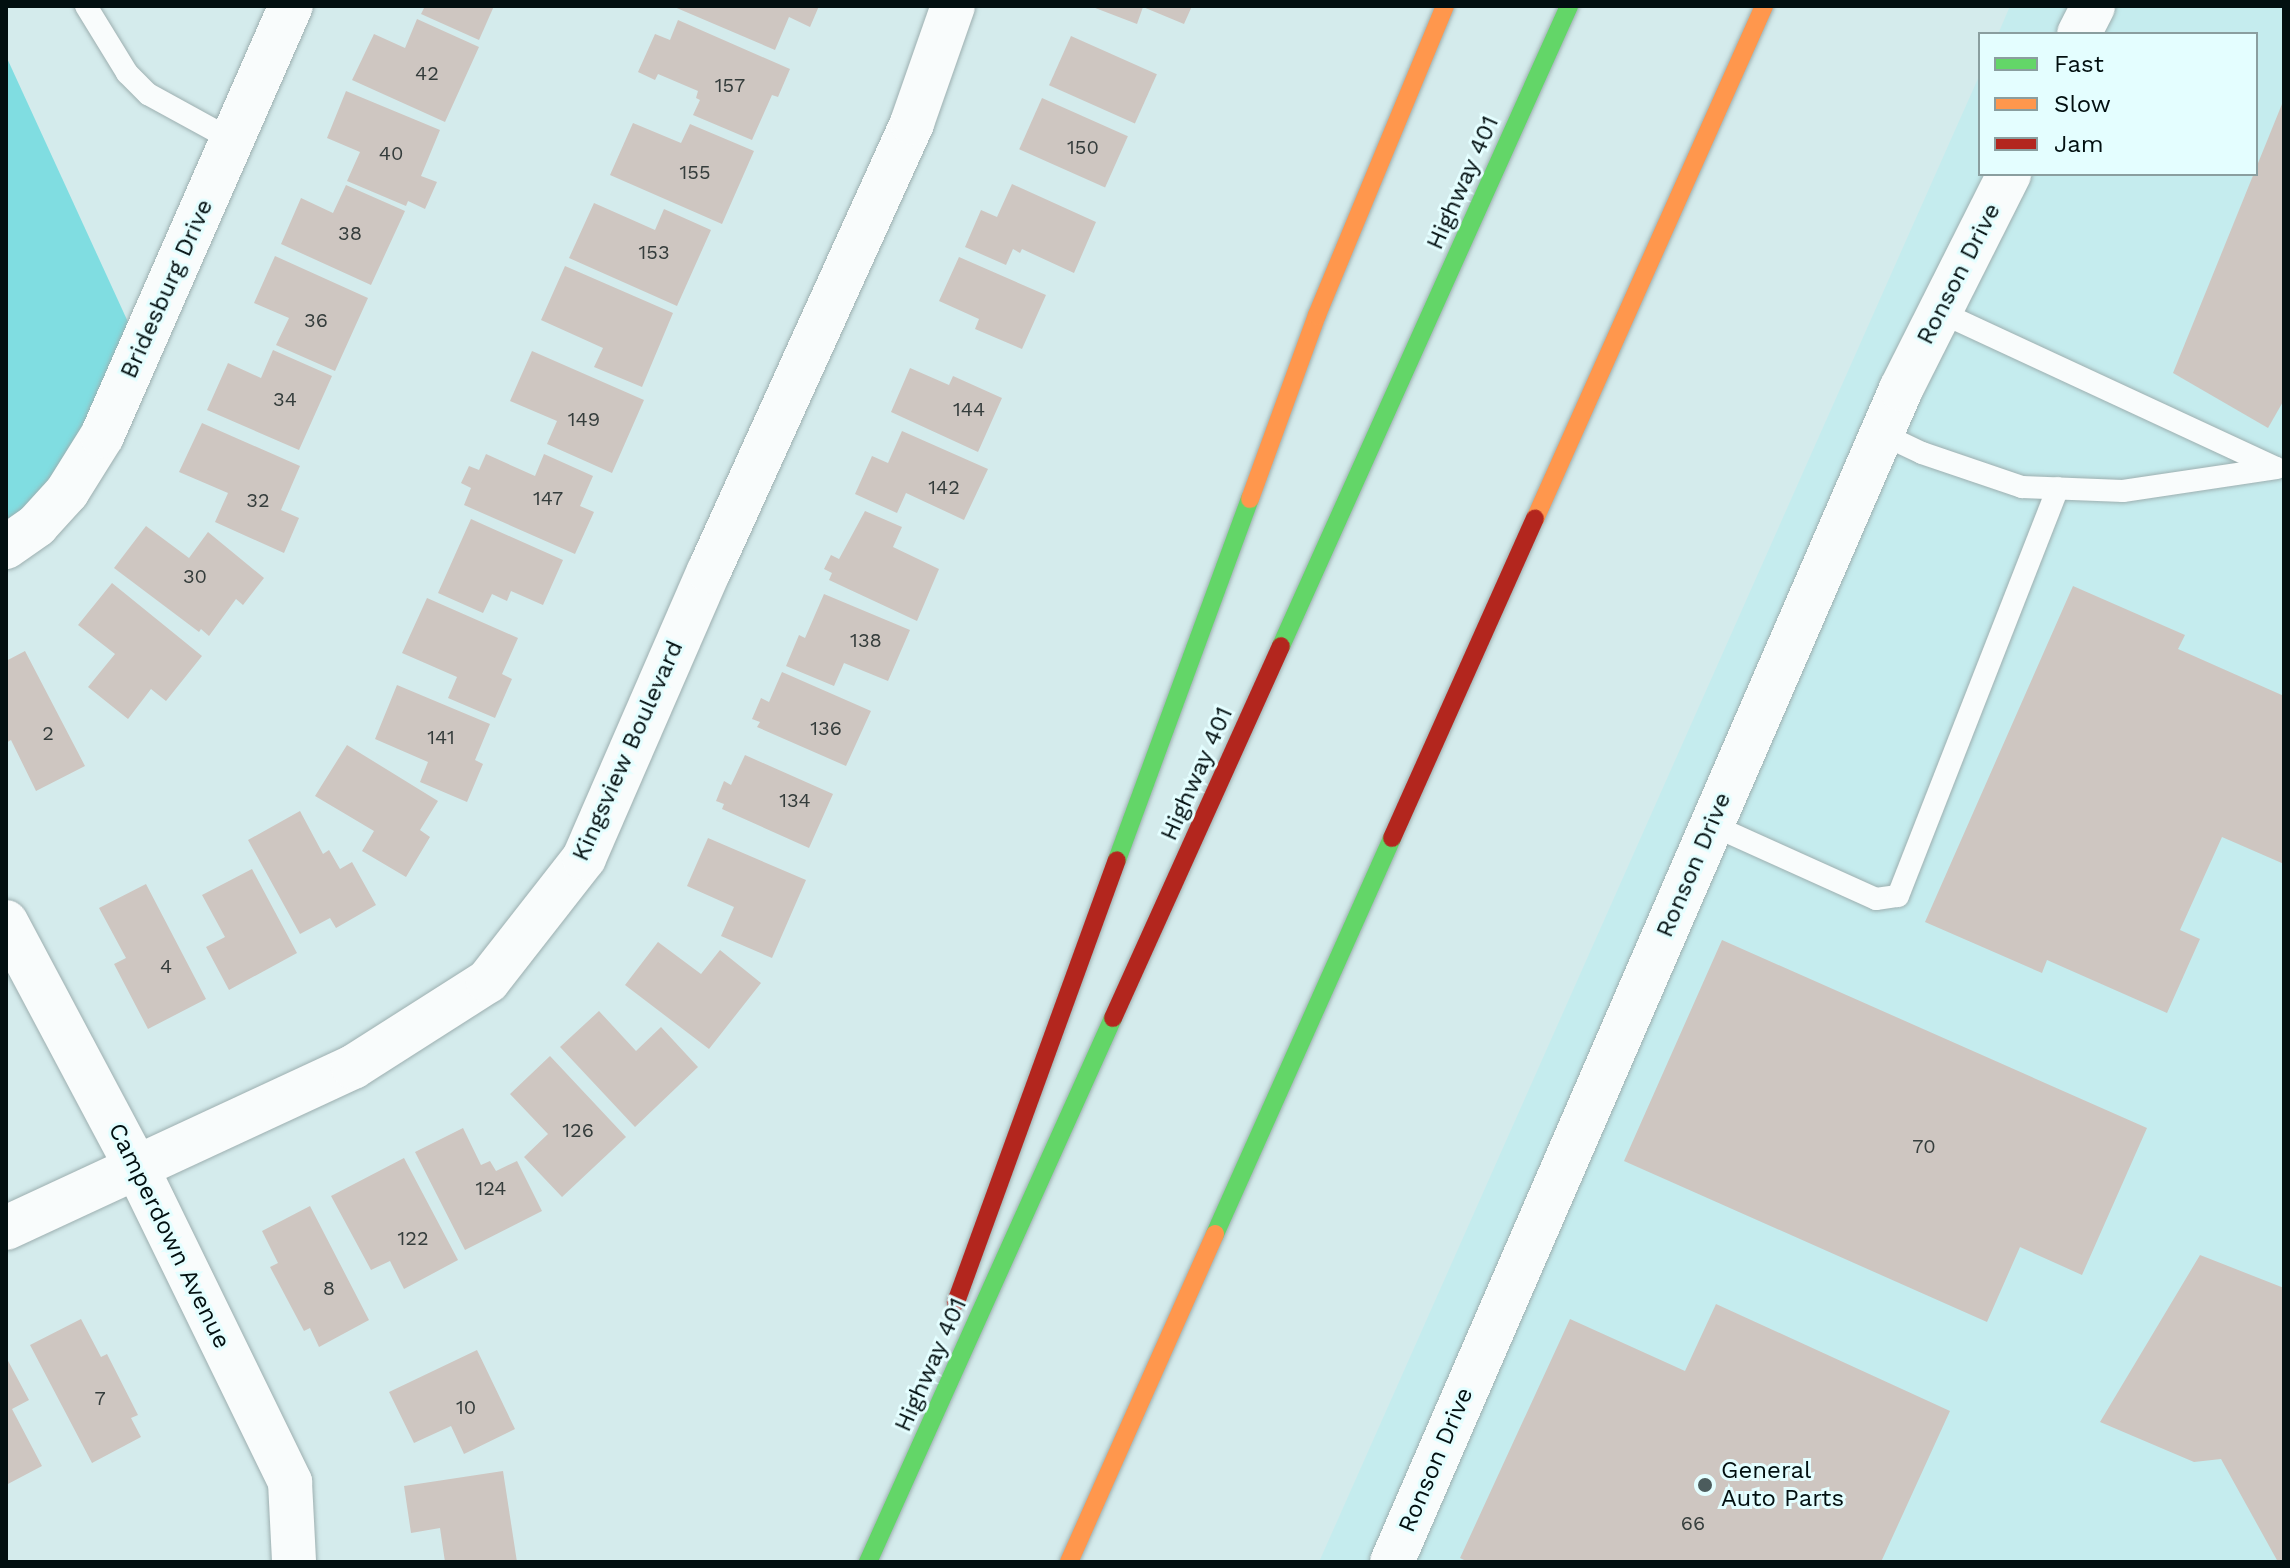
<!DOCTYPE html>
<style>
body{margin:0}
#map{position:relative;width:2290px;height:1568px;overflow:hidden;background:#d4ebec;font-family:"Work Sans",sans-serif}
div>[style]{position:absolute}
.built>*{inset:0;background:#c5ecee}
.green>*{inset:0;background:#80dde1}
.building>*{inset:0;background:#cec6c1;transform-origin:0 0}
.roads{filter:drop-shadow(0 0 2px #9dafb0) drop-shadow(0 0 2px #9dafb0)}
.lane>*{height:22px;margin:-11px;padding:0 11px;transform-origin:11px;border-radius:11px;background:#f9fcfc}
.street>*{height:44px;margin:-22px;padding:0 22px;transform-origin:22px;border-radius:22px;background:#f9fcfc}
.fast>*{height:18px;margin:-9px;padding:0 9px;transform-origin:9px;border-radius:9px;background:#63d668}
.slow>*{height:18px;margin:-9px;padding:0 9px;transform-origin:9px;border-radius:9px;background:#ff974d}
.jam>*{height:18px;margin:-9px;padding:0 9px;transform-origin:9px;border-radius:9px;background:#b3261e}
.dots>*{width:22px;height:22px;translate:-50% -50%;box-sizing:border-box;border:4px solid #e4feff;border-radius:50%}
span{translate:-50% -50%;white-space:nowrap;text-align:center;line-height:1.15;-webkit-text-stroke:6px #e4feff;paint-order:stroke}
.number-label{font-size:20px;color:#353d3c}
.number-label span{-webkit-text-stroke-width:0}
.street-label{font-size:24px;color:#020f10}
.poi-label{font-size:24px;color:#020f10}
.left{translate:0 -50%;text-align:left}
.frame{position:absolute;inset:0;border:8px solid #020f10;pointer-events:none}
.legend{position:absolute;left:1978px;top:32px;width:280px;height:144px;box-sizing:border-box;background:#e4feff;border:2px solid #8a9e9f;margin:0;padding:10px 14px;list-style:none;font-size:24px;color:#020f10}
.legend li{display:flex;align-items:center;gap:16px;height:40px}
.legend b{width:40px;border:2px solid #8a9e9f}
</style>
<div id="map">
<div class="built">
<div style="clip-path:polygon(2010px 6px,2284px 6px,2284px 1562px,1319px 1562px,1980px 74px,1980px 174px,2256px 174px,2256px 34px,1998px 34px)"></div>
</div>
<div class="green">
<div style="clip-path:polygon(6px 56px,139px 346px,6px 543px)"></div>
</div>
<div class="building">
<div style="clip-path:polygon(425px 6px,494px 6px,479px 40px,421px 14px)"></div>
<div style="clip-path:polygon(672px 6px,819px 6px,810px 27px,789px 17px,775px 50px)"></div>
<div style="clip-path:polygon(1090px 6px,1192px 6px,1184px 24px,1143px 7px,1137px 24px)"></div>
<div style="clip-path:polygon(417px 19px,479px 47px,445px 122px,352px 80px,374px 34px,405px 48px)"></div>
<div style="clip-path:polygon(678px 20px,790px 69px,778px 97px,772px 95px,752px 140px,693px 115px,700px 100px,696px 98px,698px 91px,658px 74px,655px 80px,638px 72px,655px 34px,670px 40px)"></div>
<div style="left:1071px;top:36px;width:94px;height:54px;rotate:24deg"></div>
<div style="clip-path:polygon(346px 91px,440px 130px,421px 176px,437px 182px,425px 209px,408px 201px,406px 206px,347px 181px,360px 152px,327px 138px)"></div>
<div style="left:1042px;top:98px;width:94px;height:56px;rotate:24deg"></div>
<div style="clip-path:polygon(2282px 104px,2284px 400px,2268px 428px,2173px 373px)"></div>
<div style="clip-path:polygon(633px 123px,681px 143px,690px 124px,754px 151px,722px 224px,610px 175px)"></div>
<div style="clip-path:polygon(1012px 184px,1096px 222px,1074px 273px,1022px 249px,1020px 253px,1013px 249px,1006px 265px,965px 247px,981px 210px,997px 217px)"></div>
<div style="clip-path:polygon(346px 185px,405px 211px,371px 285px,281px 244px,301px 198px,333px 213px)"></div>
<div style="clip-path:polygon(594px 203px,655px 230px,664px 209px,711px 230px,677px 306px,569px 258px)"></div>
<div style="clip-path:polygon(275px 256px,368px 298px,335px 371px,276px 345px,289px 318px,254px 303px)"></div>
<div style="clip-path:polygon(959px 257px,1046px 295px,1022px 349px,975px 329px,979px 319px,939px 301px)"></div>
<div style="clip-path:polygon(565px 266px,673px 313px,642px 387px,594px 367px,603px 348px,541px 320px)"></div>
<div style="clip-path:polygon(273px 350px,332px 376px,299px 450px,207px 410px,228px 363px,261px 378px)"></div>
<div style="clip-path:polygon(532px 351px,644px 400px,612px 473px,547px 444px,557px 421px,510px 401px)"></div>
<div style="clip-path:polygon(910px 368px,949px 385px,953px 376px,1002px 398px,978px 452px,891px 412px)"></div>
<div style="clip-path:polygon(202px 423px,300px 466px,281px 510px,299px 518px,284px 553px,215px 522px,228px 493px,179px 472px)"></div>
<div style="clip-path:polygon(902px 431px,988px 469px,964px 520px,906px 493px,897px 513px,855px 494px,872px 456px,888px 463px)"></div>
<div style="clip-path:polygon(486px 454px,535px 476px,544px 454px,593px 476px,580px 506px,594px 512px,575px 554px,464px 505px,471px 488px,461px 483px,469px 466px,479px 470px)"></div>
<div style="clip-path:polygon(865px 511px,902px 527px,893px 547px,939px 569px,917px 621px,829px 580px,832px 573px,824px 569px,831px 555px,839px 559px)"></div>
<div style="clip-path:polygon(471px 519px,563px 560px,543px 605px,511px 591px,507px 601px,492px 594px,483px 613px,438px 593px)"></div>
<div style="clip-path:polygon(146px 526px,189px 558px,208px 532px,264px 578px,243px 605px,236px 599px,209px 636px,201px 629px,199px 632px,114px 568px)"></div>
<div style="clip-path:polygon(112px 583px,202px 656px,166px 701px,151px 689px,128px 719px,88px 687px,115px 654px,78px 625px)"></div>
<div style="clip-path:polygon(2073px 586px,2185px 635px,2178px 649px,2284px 696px,2284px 864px,2222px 837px,2180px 930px,2200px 939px,2167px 1013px,2047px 960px,2042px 973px,1925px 922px)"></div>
<div style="clip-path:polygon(824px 594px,910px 630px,888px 681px,844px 663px,834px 686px,786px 666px,799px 635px,805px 638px)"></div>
<div style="clip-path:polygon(427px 598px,518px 638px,502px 674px,512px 679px,495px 718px,448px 698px,457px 677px,402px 653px)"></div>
<div style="clip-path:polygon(25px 651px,85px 766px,36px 791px,11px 740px,6px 743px,6px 661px)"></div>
<div style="clip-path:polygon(782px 672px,871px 711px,846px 766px,757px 727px,760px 722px,752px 719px,761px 698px,769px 702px)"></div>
<div style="clip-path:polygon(397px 685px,490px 724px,475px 760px,483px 764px,467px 802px,420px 782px,428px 762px,375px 739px)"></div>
<div style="clip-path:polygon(347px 745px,438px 801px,420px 830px,430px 837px,406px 877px,362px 851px,374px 831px,315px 796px)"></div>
<div style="clip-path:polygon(745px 755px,833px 794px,809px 848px,722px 809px,724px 804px,716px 801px,724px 781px,731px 785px)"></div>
<div style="clip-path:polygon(300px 811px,323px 854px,329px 850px,340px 869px,352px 862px,376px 905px,336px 928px,330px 918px,300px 934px,248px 840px)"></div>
<div style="clip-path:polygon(708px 838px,806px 880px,772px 958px,721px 936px,734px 907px,687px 886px)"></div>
<div style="clip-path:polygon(252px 869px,297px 953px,229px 990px,206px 947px,225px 937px,202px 895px)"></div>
<div style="clip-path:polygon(146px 884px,206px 999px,148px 1029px,114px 964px,126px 958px,99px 908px)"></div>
<div style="clip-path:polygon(1722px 940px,2147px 1128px,2082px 1275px,2020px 1247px,1987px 1322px,1624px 1161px)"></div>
<div style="clip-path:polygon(658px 942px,701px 974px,720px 950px,761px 983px,709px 1049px,625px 985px)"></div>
<div style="clip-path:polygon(599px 1011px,636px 1051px,661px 1027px,698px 1067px,635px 1127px,560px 1047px)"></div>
<div style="clip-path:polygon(550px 1056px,626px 1137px,562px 1197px,524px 1157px,548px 1134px,510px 1094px)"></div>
<div style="clip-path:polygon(463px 1128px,481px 1165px,490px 1161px,496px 1171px,517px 1161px,542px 1211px,465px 1250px,415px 1152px)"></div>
<div style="clip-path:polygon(404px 1158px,458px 1260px,404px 1289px,390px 1261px,371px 1270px,331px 1196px)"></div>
<div style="clip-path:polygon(310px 1206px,369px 1320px,319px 1347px,310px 1328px,304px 1331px,270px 1267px,278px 1263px,262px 1231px)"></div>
<div style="clip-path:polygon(2200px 1255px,2284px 1288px,2284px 1562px,2278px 1562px,2221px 1459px,2194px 1462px,2100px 1422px)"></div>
<div style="clip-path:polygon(1716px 1304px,1950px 1411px,1881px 1562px,1468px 1562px,1460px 1558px,1570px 1319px,1685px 1371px)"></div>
<div style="clip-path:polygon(81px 1319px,101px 1357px,107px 1354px,138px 1415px,131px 1418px,141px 1437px,92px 1463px,30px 1345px)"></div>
<div style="clip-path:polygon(477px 1350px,515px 1429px,464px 1454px,451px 1426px,414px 1443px,389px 1392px)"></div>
<div style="clip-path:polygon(6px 1357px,29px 1400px,12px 1409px,42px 1466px,6px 1485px)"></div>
<div style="clip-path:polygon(503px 1471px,517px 1562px,445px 1562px,440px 1528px,411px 1533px,404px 1486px)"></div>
</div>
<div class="roads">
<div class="lane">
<div style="left:86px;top:6px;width:79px;rotate:58.5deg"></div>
<div style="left:127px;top:73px;width:30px;rotate:45deg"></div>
<div style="left:148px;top:94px;width:96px;rotate:28.7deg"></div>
<div style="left:1940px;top:312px;width:370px;rotate:24.9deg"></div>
<div style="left:1882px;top:434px;width:44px;rotate:25.4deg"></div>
<div style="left:1922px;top:453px;width:106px;rotate:18.8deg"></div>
<div style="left:2022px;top:487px;width:101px;rotate:2.3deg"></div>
<div style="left:2123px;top:491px;width:155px;rotate:-8.5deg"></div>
<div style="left:1712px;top:825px;width:180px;rotate:24.3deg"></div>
<div style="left:1876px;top:899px;width:22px;rotate:-8deg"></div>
<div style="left:1898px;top:896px;width:438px;rotate:-68.6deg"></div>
</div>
<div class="street">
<div style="left:2079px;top:34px;width:31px;rotate:-63deg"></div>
<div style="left:6px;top:547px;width:38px;rotate:-35deg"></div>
<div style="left:37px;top:525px;width:45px;rotate:-47.7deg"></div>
<div style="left:67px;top:492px;width:66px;rotate:-58deg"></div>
<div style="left:102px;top:436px;width:470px;rotate:-66.3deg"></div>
<div style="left:6px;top:922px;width:276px;rotate:62deg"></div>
<div style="left:136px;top:1166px;width:352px;rotate:64deg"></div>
<div style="left:290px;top:1482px;width:80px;rotate:87.1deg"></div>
<div style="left:6px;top:1228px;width:383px;rotate:-24.9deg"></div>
<div style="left:353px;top:1067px;width:160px;rotate:-32.5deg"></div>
<div style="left:488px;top:981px;width:156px;rotate:-52deg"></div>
<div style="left:584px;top:858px;width:313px;rotate:-66.5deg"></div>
<div style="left:709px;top:571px;width:492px;rotate:-65.6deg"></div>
<div style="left:912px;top:123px;width:124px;rotate:-70.7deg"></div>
<div style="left:1392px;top:1562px;width:1279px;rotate:-66.54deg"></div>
<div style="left:1901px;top:389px;width:241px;rotate:-63.3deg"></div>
</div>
<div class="fast">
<div style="left:1281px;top:646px;width:702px;rotate:-65.77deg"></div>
<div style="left:1117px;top:860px;width:385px;rotate:-69.8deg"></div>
<div style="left:1215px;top:1234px;width:434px;rotate:-65.9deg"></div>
<div style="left:868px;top:1562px;width:597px;rotate:-65.75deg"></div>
</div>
<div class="slow">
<div style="left:1250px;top:499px;width:196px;rotate:-70deg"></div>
<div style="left:1317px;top:315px;width:334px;rotate:-67.5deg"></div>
<div style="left:1535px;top:519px;width:562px;rotate:-65.94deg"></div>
<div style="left:1069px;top:1562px;width:359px;rotate:-66deg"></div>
</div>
<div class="jam">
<div style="left:1392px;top:838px;width:350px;rotate:-65.9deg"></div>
<div style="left:1113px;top:1018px;width:408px;rotate:-65.7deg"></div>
<div style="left:956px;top:1302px;width:470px;rotate:-70deg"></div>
</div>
</div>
<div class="dots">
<div style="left:1705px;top:1485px;background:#4c5c5d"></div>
</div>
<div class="number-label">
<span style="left:427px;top:73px">42</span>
<span style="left:730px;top:85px">157</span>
<span style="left:1083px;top:147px">150</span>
<span style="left:391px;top:153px">40</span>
<span style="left:695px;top:172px">155</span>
<span style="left:350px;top:233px">38</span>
<span style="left:654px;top:252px">153</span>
<span style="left:316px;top:320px">36</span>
<span style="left:285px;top:399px">34</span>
<span style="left:969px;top:409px">144</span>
<span style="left:584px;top:419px">149</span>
<span style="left:944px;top:487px">142</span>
<span style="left:548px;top:498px">147</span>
<span style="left:258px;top:500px">32</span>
<span style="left:195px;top:576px">30</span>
<span style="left:866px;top:640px">138</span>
<span style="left:826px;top:728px">136</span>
<span style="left:48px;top:733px">2</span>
<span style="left:441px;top:737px">141</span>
<span style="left:795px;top:800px">134</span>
<span style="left:166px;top:966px">4</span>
<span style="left:578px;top:1130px">126</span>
<span style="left:1924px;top:1146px">70</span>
<span style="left:491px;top:1188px">124</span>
<span style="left:413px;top:1238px">122</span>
<span style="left:329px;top:1288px">8</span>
<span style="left:100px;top:1398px">7</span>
<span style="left:466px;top:1407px">10</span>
<span style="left:1693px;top:1523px">66</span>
</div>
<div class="street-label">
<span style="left:1463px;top:183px;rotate:-66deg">Highway 401</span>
<span style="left:1959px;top:274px;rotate:-63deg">Ronson Drive</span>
<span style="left:167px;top:289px;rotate:-66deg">Bridesburg Drive</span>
<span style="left:628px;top:751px;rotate:-66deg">Kingsview Boulevard</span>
<span style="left:1197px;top:774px;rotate:-66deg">Highway 401</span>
<span style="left:1694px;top:865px;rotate:-67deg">Ronson Drive</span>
<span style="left:169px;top:1236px;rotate:64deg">Camperdown Avenue</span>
<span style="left:931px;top:1365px;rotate:-66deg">Highway 401</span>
<span style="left:1436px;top:1460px;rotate:-67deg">Ronson Drive</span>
</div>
<div class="poi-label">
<span class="left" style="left:1721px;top:1485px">General<br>Auto Parts</span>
</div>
<div class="frame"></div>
<ul class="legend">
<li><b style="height:10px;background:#63d668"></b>Fast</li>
<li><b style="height:10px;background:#ff974d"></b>Slow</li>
<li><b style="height:10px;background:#b3261e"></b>Jam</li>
</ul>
</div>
